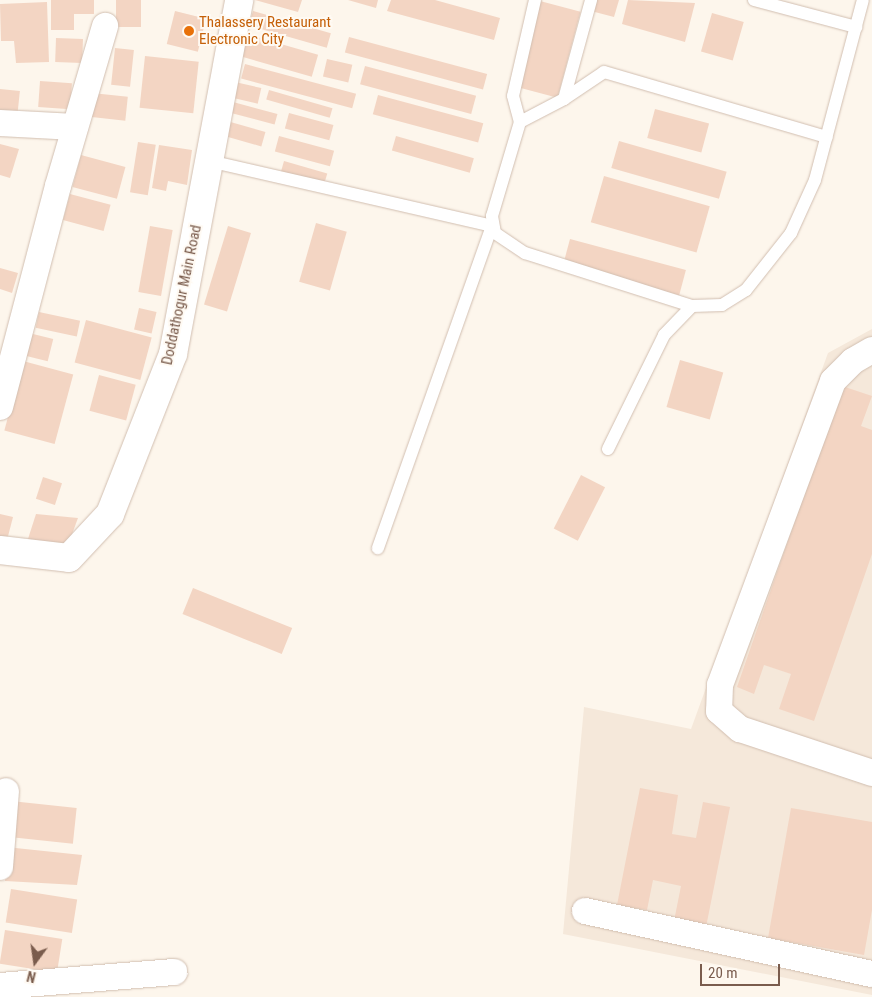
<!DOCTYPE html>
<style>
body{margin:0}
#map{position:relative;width:872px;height:997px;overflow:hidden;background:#fdf6ec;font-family:"Roboto Condensed",sans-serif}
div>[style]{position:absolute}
.residential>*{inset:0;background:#f5e8da}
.building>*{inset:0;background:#f3d5c3;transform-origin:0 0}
.roads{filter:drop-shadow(0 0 1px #d1beb0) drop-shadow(0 0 1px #d1beb0)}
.service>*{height:12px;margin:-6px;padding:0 6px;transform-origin:6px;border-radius:6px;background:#fff}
.minor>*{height:26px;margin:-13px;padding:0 13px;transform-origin:13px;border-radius:13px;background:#fff}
.tertiary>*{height:28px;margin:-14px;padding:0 14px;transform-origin:14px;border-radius:14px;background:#fff}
.dots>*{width:14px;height:14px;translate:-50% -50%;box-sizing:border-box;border:2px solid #fffaf3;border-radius:50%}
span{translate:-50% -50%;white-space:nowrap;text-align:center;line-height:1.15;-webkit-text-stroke:4px #fffaf3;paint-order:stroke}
.food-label{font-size:15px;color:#c56008}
.left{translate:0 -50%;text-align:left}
.street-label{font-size:15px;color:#7a5c4d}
.north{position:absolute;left:10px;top:937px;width:50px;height:50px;-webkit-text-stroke:4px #fffaf3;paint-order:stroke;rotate:194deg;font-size:14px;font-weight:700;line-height:20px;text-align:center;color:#7a5c4d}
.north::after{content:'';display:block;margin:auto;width:18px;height:22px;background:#7a5c4d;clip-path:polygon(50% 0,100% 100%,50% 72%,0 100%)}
.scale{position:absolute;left:700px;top:964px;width:80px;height:22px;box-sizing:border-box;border:2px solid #7a5c4d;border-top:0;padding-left:6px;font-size:15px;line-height:18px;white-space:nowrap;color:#7a5c4d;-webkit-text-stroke:4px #fffaf3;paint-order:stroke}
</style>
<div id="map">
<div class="residential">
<div style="clip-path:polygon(872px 329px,872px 995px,563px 934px,584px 707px,691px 729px,828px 353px)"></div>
</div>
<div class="building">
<div style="clip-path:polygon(51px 0,94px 0,94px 14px,74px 14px,74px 30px,51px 30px)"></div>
<div style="left:116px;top:0;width:25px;height:27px"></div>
<div style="clip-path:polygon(255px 0,302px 0,298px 12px)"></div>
<div style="clip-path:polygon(348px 0,378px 0,376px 8px)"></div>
<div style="clip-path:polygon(391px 0,435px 0,500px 18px,494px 40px,387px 11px)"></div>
<div style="clip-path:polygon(594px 0,619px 0,614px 17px,591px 11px)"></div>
<div style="clip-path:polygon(628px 0,695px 3px,685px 42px,622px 24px)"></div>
<div style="left:540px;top:1px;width:42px;height:89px;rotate:15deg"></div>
<div style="clip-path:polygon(47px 2px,49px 62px,16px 63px,14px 41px,1px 41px,0 4px)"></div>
<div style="left:175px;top:11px;width:32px;height:34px;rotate:14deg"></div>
<div style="left:253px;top:11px;width:81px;height:15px;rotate:16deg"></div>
<div style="left:712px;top:13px;width:33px;height:40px;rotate:16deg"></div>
<div style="left:246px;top:34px;width:75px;height:23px;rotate:16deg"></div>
<div style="left:349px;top:37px;width:143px;height:16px;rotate:15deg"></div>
<div style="left:56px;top:38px;width:27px;height:24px;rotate:2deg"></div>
<div style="left:115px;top:48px;width:19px;height:37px;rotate:6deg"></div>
<div style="left:145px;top:56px;width:54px;height:52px;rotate:6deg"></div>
<div style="left:327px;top:59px;width:26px;height:18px;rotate:13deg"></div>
<div style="left:245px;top:64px;width:115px;height:15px;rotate:15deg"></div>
<div style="left:365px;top:66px;width:115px;height:19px;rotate:15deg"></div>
<div style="left:40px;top:81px;width:32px;height:26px;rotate:4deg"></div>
<div style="left:235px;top:82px;width:27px;height:16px;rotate:13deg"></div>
<div style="left:0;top:89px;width:20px;height:26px;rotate:6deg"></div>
<div style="left:269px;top:90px;width:66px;height:10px;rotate:16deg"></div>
<div style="left:92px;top:93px;width:36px;height:24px;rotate:6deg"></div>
<div style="left:378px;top:95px;width:109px;height:20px;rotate:15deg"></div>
<div style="left:233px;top:102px;width:46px;height:11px;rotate:15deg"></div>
<div style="left:655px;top:109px;width:56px;height:30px;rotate:15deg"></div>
<div style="left:289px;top:113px;width:46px;height:16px;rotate:15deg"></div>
<div style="left:227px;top:121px;width:40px;height:15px;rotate:16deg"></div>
<div style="left:279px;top:136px;width:57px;height:16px;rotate:15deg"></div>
<div style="left:396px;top:136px;width:81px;height:15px;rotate:16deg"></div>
<div style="left:619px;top:141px;width:112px;height:28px;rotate:16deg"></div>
<div style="left:138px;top:142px;width:18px;height:51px;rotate:9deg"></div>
<div style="clip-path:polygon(0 144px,19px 149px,10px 178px,0 175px)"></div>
<div style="clip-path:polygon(159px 145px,192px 150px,187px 185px,168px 181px,166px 191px,152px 188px)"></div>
<div style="left:81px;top:155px;width:46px;height:33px;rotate:15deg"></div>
<div style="left:284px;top:161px;width:45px;height:15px;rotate:16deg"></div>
<div style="left:604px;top:176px;width:110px;height:48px;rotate:16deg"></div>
<div style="left:70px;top:194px;width:42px;height:27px;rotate:15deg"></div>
<div style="left:316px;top:223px;width:32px;height:61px;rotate:16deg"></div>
<div style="left:150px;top:226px;width:23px;height:67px;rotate:10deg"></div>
<div style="left:228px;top:226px;width:24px;height:82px;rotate:17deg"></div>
<div style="left:570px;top:239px;width:120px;height:26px;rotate:15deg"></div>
<div style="clip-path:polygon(0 268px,18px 273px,12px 293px,0 289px)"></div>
<div style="left:139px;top:308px;width:18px;height:22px;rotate:13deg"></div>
<div style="left:39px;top:312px;width:42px;height:16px;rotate:12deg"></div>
<div style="left:86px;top:320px;width:68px;height:44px;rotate:15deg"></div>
<div style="left:29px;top:333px;width:25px;height:23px;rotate:14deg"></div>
<div style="left:680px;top:360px;width:45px;height:49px;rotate:16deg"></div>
<div style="left:23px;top:361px;width:52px;height:72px;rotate:15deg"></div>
<div style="left:99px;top:375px;width:38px;height:37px;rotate:15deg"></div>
<div style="clip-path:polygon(842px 386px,872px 396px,861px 426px,872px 430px,872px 554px,814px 721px,779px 709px,791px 674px,764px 665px,754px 694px,737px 687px)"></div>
<div style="left:581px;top:475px;width:27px;height:60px;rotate:27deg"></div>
<div style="left:43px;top:477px;width:20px;height:23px;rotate:18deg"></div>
<div style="clip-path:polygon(0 514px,13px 517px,6px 544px,0 543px)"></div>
<div style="clip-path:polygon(36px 514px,78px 518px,68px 545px,27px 542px)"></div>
<div style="left:193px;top:588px;width:107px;height:28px;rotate:22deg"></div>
<div style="clip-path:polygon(640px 788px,678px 795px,672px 834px,696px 838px,703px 802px,730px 807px,706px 927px,674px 921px,681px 886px,653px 880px,647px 910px,617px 905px)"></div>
<div style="left:11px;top:801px;width:66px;height:36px;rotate:6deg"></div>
<div style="clip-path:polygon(791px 808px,872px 822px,872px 910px,864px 955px,768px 938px)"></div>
<div style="clip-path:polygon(6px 847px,82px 855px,77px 885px,5px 881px)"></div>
<div style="left:11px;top:889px;width:67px;height:34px;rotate:9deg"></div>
<div style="left:5px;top:930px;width:58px;height:34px;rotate:9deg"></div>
</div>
<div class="roads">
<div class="service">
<div style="left:535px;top:0;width:98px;rotate:102.9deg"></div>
<div style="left:513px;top:96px;width:27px;rotate:75deg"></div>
<div style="left:520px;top:122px;width:98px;rotate:106.6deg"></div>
<div style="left:492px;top:216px;width:17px;rotate:80deg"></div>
<div style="left:495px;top:233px;width:36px;rotate:34deg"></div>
<div style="left:525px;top:253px;width:175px;rotate:17.6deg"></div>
<div style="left:692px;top:306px;width:30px;rotate:-2deg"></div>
<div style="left:722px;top:305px;width:28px;rotate:-32deg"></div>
<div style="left:746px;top:290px;width:73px;rotate:-51.7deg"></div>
<div style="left:791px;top:233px;width:58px;rotate:-65.6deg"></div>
<div style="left:815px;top:180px;width:186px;rotate:-75.1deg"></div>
<div style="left:754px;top:0;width:106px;rotate:14.8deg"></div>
<div style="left:564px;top:99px;width:103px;rotate:-74.7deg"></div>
<div style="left:520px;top:122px;width:50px;rotate:-27.6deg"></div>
<div style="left:564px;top:99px;width:48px;rotate:-34deg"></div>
<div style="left:604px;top:72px;width:232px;rotate:16.3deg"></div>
<div style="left:209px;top:161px;width:290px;rotate:12.9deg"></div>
<div style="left:492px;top:226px;width:342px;rotate:109.5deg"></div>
<div style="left:608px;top:449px;width:127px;rotate:-63.8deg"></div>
<div style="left:664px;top:335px;width:40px;rotate:-46deg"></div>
</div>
<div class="minor">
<div style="left:0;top:123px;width:75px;rotate:3.1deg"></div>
<div style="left:872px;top:350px;width:22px;rotate:150deg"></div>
<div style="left:853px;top:361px;width:28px;rotate:135deg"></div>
<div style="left:833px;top:381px;width:324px;rotate:110.4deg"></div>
<div style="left:720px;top:685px;width:26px;rotate:92deg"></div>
<div style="left:719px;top:711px;width:28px;rotate:41deg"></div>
<div style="left:740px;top:729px;width:139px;rotate:18.4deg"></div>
<div style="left:0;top:407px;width:228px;rotate:-75.3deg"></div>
<div style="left:58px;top:186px;width:167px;rotate:-73.6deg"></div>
<div style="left:0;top:867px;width:76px;rotate:-85.5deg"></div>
<div style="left:585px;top:911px;width:294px;rotate:12.4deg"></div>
<div style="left:0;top:986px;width:175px;rotate:-4.6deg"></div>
</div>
<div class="tertiary">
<div style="left:0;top:550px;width:69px;rotate:6.6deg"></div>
<div style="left:69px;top:558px;width:60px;rotate:-47deg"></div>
<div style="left:110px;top:514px;width:172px;rotate:-68.5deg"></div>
<div style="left:173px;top:354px;width:360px;rotate:-79.4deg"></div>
</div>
</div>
<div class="dots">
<div style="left:189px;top:31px;background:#e8710a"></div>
</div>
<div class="food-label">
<span class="left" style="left:199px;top:31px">Thalassery Restaurant<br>Electronic City</span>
</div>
<div class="street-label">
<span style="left:182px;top:295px;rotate:-78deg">Doddathogur Main Road</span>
</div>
<div class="north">N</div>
<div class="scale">20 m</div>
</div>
